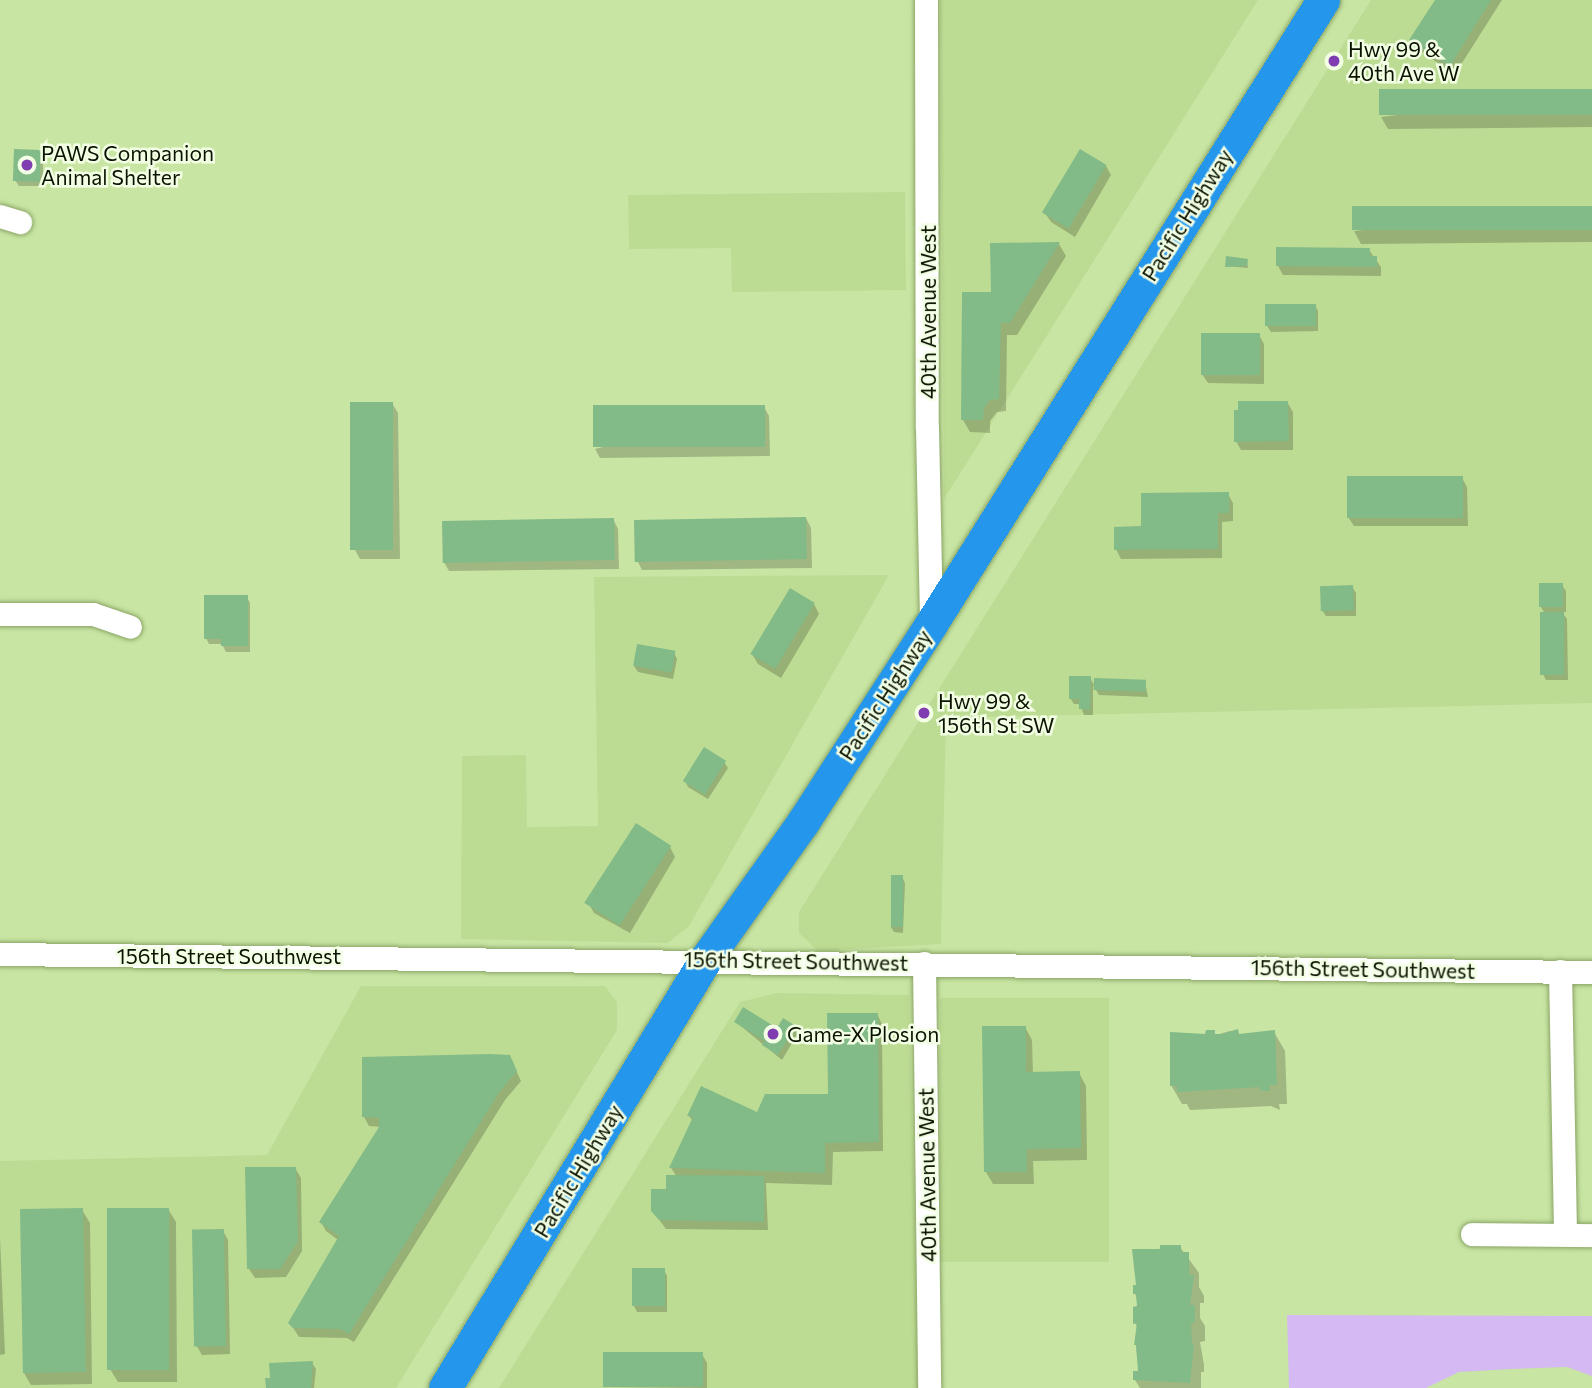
<!DOCTYPE html>
<style>
body{margin:0}
#map{position:relative;width:1592px;height:1388px;overflow:hidden;background:#c8e5a3;font-family:Commissioner,sans-serif}
div>[style]{position:absolute}
.built>*{inset:0;background:#bddc93;transform-origin:0 0}
.green>*{inset:0;background:#d5b9f2}
.shadow>*{inset:0;background:#0003}
.building>*{inset:0;background:#82ba88;transform-origin:0 0}
.roads{filter:drop-shadow(0 0 2px #8ba566) drop-shadow(0 0 2px #8ba566)}
.minor>*{height:23px;margin:-11.5px;padding:0 11.5px;transform-origin:11.5px;border-radius:11.5px;background:#fff}
.highway>*{height:33px;margin:-16.5px;padding:0 16.5px;transform-origin:16.5px;border-radius:16.5px;background:#2497ed}
.dots>*{width:19px;height:19px;translate:-50% -50%;box-sizing:border-box;border:4px solid #f3ffe5;border-radius:50%}
span{translate:-50% -50%;white-space:nowrap;text-align:center;line-height:1.15;-webkit-text-stroke:5px #f3ffe5;paint-order:stroke}
.poi-label{font-size:21px;color:#0a1300}
.left{translate:0 -50%;text-align:left}
.street-label{font-size:21px;color:#0a1300}
</style>
<div id="map">
<div class="built">
<div style="clip-path:polygon(940px 0,1258px 0,944px 499px)"></div>
<div style="clip-path:polygon(1371px 0,1592px 0,1592px 703px,946px 718px,941px 944px,818px 951px,799px 933px,799px 912px)"></div>
<div style="clip-path:polygon(905px 192px,906px 290px,732px 292px,731px 248px,629px 249px,628px 195px)"></div>
<div style="clip-path:polygon(889px 575px,689px 926px,668px 943px,461px 939px,462px 756px,526px 755px,527px 827px,598px 826px,594px 577px)"></div>
<div style="clip-path:polygon(361px 986px,605px 986px,617px 1002px,617px 1030px,396px 1388px,0 1388px,0 1161px,267px 1155px)"></div>
<div style="clip-path:polygon(777px 993px,909px 995px,919px 1388px,499px 1388px,740px 1002px)"></div>
<div style="left:1109px;top:998px;width:264px;height:169px;rotate:90deg"></div>
</div>
<div class="green">
<div style="clip-path:polygon(1287px 1315px,1592px 1316px,1592px 1376px,1567px 1367px,1511px 1369px,1459px 1372px,1426px 1388px,1289px 1388px)"></div>
</div>
<div class="shadow">
<div style="clip-path:polygon(1437px 0,1502px 0,1455px 74px,1417px 49px,1411px 40px)"></div>
<div style="clip-path:polygon(1592px 91px,1592px 127px,1388px 129px,1381px 117px)"></div>
<div style="clip-path:polygon(40px 151px,43px 157px,43px 186px,19px 186px,15px 180px)"></div>
<div style="clip-path:polygon(1106px 166px,1111px 175px,1075px 237px,1051px 222px,1045px 213px)"></div>
<div style="clip-path:polygon(1592px 207px,1592px 242px,1361px 244px,1354px 231px)"></div>
<div style="clip-path:polygon(1059px 244px,1066px 256px,1017px 335px,1007px 335px,1006px 411px,997px 412px,990px 421px,990px 433px,970px 432px,963px 420px,993px 294px)"></div>
<div style="clip-path:polygon(1369px 250px,1381px 267px,1381px 276px,1283px 275px,1278px 266px)"></div>
<div style="clip-path:polygon(1247px 261px,1248px 268px,1227px 266px)"></div>
<div style="clip-path:polygon(1315px 305px,1318px 311px,1318px 331px,1271px 332px,1267px 326px)"></div>
<div style="clip-path:polygon(1259px 335px,1264px 344px,1264px 384px,1208px 383px,1202px 374px)"></div>
<div style="clip-path:polygon(1287px 402px,1293px 412px,1293px 450px,1241px 450px,1236px 441px)"></div>
<div style="clip-path:polygon(392px 403px,398px 413px,400px 559px,360px 559px,355px 550px)"></div>
<div style="clip-path:polygon(764px 407px,769px 416px,770px 456px,600px 458px,595px 449px)"></div>
<div style="clip-path:polygon(1462px 478px,1467px 487px,1468px 526px,1354px 526px,1348px 517px)"></div>
<div style="clip-path:polygon(1228px 494px,1233px 503px,1233px 521px,1222px 522px,1222px 558px,1121px 559px,1116px 549px,1143px 528px)"></div>
<div style="clip-path:polygon(806px 518px,811px 528px,812px 568px,642px 570px,637px 560px)"></div>
<div style="clip-path:polygon(613px 519px,618px 529px,619px 569px,449px 571px,444px 562px)"></div>
<div style="clip-path:polygon(1562px 585px,1566px 591px,1566px 612px,1562px 612px,1567px 619px,1568px 680px,1546px 680px,1543px 674px,1545px 614px,1541px 607px)"></div>
<div style="clip-path:polygon(1352px 587px,1356px 593px,1356px 616px,1326px 616px,1322px 610px)"></div>
<div style="clip-path:polygon(247px 597px,250px 603px,250px 652px,226px 652px,222px 644px,209px 644px,206px 638px)"></div>
<div style="clip-path:polygon(814px 604px,819px 614px,781px 678px,758px 664px,752px 654px)"></div>
<div style="clip-path:polygon(674px 653px,677px 659px,673px 679px,638px 672px,634px 666px)"></div>
<div style="clip-path:polygon(1090px 678px,1096px 688px,1145px 682px,1148px 697px,1099px 695px,1093px 685px,1093px 715px,1084px 715px,1080px 704px,1074px 704px,1070px 698px)"></div>
<div style="clip-path:polygon(724px 762px,728px 768px,708px 799px,688px 787px,685px 781px)"></div>
<div style="clip-path:polygon(670px 847px,675px 857px,630px 933px,594px 913px,589px 904px)"></div>
<div style="clip-path:polygon(902px 877px,905px 883px,903px 933px,894px 932px,891px 927px)"></div>
<div style="clip-path:polygon(877px 1014px,882px 1024px,883px 1151px,833px 1152px,832px 1185px,766px 1183px,768px 1230px,666px 1229px,652px 1210px,677px 1177px,671px 1168px,693px 1121px,689px 1116px,758px 1115px,830px 1096px)"></div>
<div style="clip-path:polygon(736px 1022px,777px 1030px,795px 1028px,798px 1033px,782px 1060px)"></div>
<div style="clip-path:polygon(1025px 1027px,1032px 1040px,1033px 1074px,1079px 1073px,1086px 1086px,1087px 1160px,1033px 1161px,1034px 1184px,993px 1184px,986px 1172px)"></div>
<div style="clip-path:polygon(1230px 1031px,1237px 1031px,1240px 1035px,1274px 1032px,1285px 1051px,1287px 1104px,1279px 1104px,1280px 1110px,1271px 1106px,1190px 1110px,1187px 1104px,1182px 1104px,1171px 1085px,1216px 1035px)"></div>
<div style="clip-path:polygon(514px 1066px,521px 1081px,505px 1100px,354px 1342px,347px 1338px,299px 1337px,290px 1323px,338px 1240px,326px 1231px,321px 1222px,381px 1127px,369px 1126px,364px 1117px)"></div>
<div style="clip-path:polygon(295px 1168px,301px 1178px,302px 1251px,286px 1277px,255px 1278px,249px 1269px)"></div>
<div style="clip-path:polygon(168px 1209px,176px 1222px,177px 1382px,118px 1382px,110px 1369px)"></div>
<div style="clip-path:polygon(82px 1210px,90px 1223px,92px 1384px,31px 1385px,24px 1373px)"></div>
<div style="clip-path:polygon(223px 1231px,228px 1240px,230px 1354px,202px 1355px,196px 1345px)"></div>
<div style="clip-path:polygon(0 1237px,5px 1354px,0 1355px)"></div>
<div style="clip-path:polygon(1180px 1247px,1199px 1273px,1199px 1287px,1204px 1296px,1204px 1303px,1200px 1303px,1200px 1318px,1205px 1326px,1205px 1341px,1200px 1342px,1204px 1365px,1204px 1372px,1201px 1372px,1201px 1388px,1140px 1388px,1135px 1380px,1139px 1373px,1136px 1345px,1138px 1329px,1135px 1323px,1139px 1308px,1135px 1293px,1138px 1287px,1134px 1251px)"></div>
<div style="clip-path:polygon(664px 1270px,667px 1276px,667px 1312px,637px 1312px,634px 1306px)"></div>
<div style="clip-path:polygon(702px 1354px,707px 1363px,707px 1388px,605px 1387px)"></div>
<div style="clip-path:polygon(312px 1363px,316px 1369px,314px 1388px,267px 1388px)"></div>
</div>
<div class="building">
<div style="clip-path:polygon(1435px 0,1491px 0,1450px 66px,1409px 40px)"></div>
<div style="left:1592px;top:89px;width:26px;height:213px;rotate:90deg"></div>
<div style="left:14px;top:149px;width:27px;height:32px;rotate:2deg"></div>
<div style="left:1080px;top:149px;width:31px;height:74px;rotate:31deg"></div>
<div style="left:1592px;top:206px;width:24px;height:240px;rotate:90deg"></div>
<div style="clip-path:polygon(1060px 242px,1010px 323px,1001px 323px,999px 399px,990px 400px,984px 408px,983px 420px,961px 420px,962px 292px,991px 292px,990px 243px)"></div>
<div style="clip-path:polygon(1276px 247px,1370px 248px,1370px 256px,1377px 256px,1377px 267px,1276px 266px)"></div>
<div style="clip-path:polygon(1226px 256px,1248px 259px,1247px 266px,1225px 267px)"></div>
<div style="left:1265px;top:304px;width:51px;height:22px"></div>
<div style="left:1201px;top:333px;width:59px;height:42px"></div>
<div style="clip-path:polygon(1238px 401px,1288px 401px,1289px 441px,1234px 442px,1234px 410px,1238px 410px)"></div>
<div style="left:350px;top:402px;width:43px;height:148px"></div>
<div style="left:765px;top:405px;width:42px;height:172px;rotate:90deg"></div>
<div style="left:1347px;top:476px;width:116px;height:42px"></div>
<div style="clip-path:polygon(1229px 492px,1229px 513px,1218px 513px,1218px 549px,1114px 550px,1114px 527px,1141px 526px,1141px 493px)"></div>
<div style="left:806px;top:517px;width:42px;height:172px;rotate:89deg"></div>
<div style="left:614px;top:518px;width:42px;height:172px;rotate:89deg"></div>
<div style="left:1539px;top:583px;width:24px;height:24px"></div>
<div style="left:1353px;top:585px;width:25px;height:33px;rotate:88deg"></div>
<div style="left:790px;top:588px;width:29px;height:77px;rotate:31deg"></div>
<div style="clip-path:polygon(204px 595px,248px 595px,248px 646px,221px 646px,221px 639px,204px 639px)"></div>
<div style="left:1540px;top:612px;width:24px;height:63px"></div>
<div style="left:637px;top:644px;width:39px;height:22px;rotate:10deg"></div>
<div style="clip-path:polygon(1069px 676px,1091px 676px,1090px 710px,1079px 709px,1079px 699px,1069px 699px)"></div>
<div style="left:1094px;top:678px;width:52px;height:12px;rotate:2deg"></div>
<div style="left:704px;top:747px;width:26px;height:40px;rotate:32deg"></div>
<div style="left:636px;top:823px;width:42px;height:95px;rotate:33deg"></div>
<div style="left:891px;top:875px;width:12px;height:52px"></div>
<div style="clip-path:polygon(743px 1007px,777px 1028px,783px 1018px,796px 1026px,778px 1055px,762px 1045px,765px 1041px,734px 1022px)"></div>
<div style="clip-path:polygon(827px 1013px,878px 1013px,879px 1142px,825px 1143px,825px 1173px,669px 1168px,693px 1117px,687px 1116px,701px 1086px,757px 1112px,765px 1094px,828px 1094px)"></div>
<div style="clip-path:polygon(982px 1026px,1026px 1026px,1026px 1072px,1080px 1071px,1081px 1148px,1027px 1149px,1027px 1172px,984px 1172px)"></div>
<div style="clip-path:polygon(1238px 1029px,1239px 1034px,1275px 1030px,1277px 1085px,1269px 1085px,1270px 1091px,1261px 1091px,1260px 1087px,1177px 1092px,1177px 1086px,1170px 1086px,1170px 1032px,1205px 1034px,1206px 1030px,1215px 1030px,1215px 1034px,1222px 1034px)"></div>
<div style="clip-path:polygon(490px 1054px,510px 1055px,517px 1071px,500px 1091px,349px 1334px,340px 1329px,293px 1328px,288px 1323px,339px 1236px,319px 1222px,379px 1127px,379px 1118px,362px 1117px,362px 1057px)"></div>
<div style="clip-path:polygon(245px 1167px,296px 1167px,298px 1241px,280px 1269px,247px 1269px)"></div>
<div style="clip-path:polygon(666px 1175px,764px 1176px,764px 1222px,659px 1220px,651px 1211px,651px 1189px,666px 1189px)"></div>
<div style="left:83px;top:1208px;width:164px;height:63px;rotate:89deg"></div>
<div style="left:107px;top:1208px;width:62px;height:162px"></div>
<div style="left:224px;top:1229px;width:117px;height:32px;rotate:89deg"></div>
<div style="clip-path:polygon(1160px 1245px,1181px 1245px,1181px 1252px,1189px 1252px,1189px 1275px,1194px 1275px,1190px 1305px,1195px 1305px,1195px 1323px,1191px 1323px,1192px 1344px,1194px 1344px,1190px 1383px,1133px 1380px,1133px 1371px,1138px 1371px,1136px 1345px,1134px 1345px,1137px 1323px,1133px 1324px,1133px 1307px,1137px 1306px,1136px 1294px,1133px 1294px,1133px 1285px,1136px 1285px,1132px 1249px,1160px 1249px)"></div>
<div style="left:632px;top:1268px;width:33px;height:38px"></div>
<div style="left:603px;top:1352px;width:100px;height:35px"></div>
<div style="clip-path:polygon(313px 1361px,311px 1388px,266px 1388px,265px 1378px,270px 1378px,269px 1363px)"></div>
</div>
<div class="roads">
<div class="minor">
<div style="left:926px;top:0;width:428px;rotate:89.9deg"></div>
<div style="left:927px;top:428px;width:195px;rotate:88.8deg"></div>
<div style="left:0;top:216px;width:21px;rotate:17deg"></div>
<div style="left:0;top:614px;width:93px"></div>
<div style="left:93px;top:614px;width:39px;rotate:19deg"></div>
<div style="left:0;top:954px;width:1592px;rotate:0.65deg"></div>
<div style="left:924px;top:963px;width:425px;rotate:89.3deg"></div>
<div style="left:1560px;top:971px;width:263px;rotate:88.9deg"></div>
<div style="left:1472px;top:1234px;width:120px;rotate:0.5deg"></div>
</div>
<div class="highway">
<div style="left:445px;top:1388px;width:501px;rotate:-58.72deg"></div>
<div style="left:705px;top:960px;width:169px;rotate:-54.6deg"></div>
<div style="left:803px;top:822px;width:236px;rotate:-57.1deg"></div>
<div style="left:931px;top:624px;width:737px;rotate:-57.86deg"></div>
</div>
</div>
<div class="dots">
<div style="left:1334px;top:61px;background:#7f3db1"></div>
<div style="left:27px;top:165px;background:#7f3db1"></div>
<div style="left:924px;top:713px;background:#7f3db1"></div>
<div style="left:773px;top:1034px;background:#7f3db1"></div>
</div>
<div class="poi-label">
<span class="left" style="left:1348px;top:61px">Hwy 99 &amp;<br>40th Ave W</span>
<span class="left" style="left:41px;top:165px">PAWS Companion<br>Animal Shelter</span>
<span class="left" style="left:938px;top:713px">Hwy 99 &amp;<br>156th St SW</span>
<span class="left" style="left:787px;top:1034px">Game-X Plosion</span>
</div>
<div class="street-label">
<span style="left:1187px;top:215px;rotate:-58deg">Pacific Highway</span>
<span style="left:928px;top:312px;rotate:-90deg">40th Avenue West</span>
<span style="left:885px;top:695px;rotate:-57deg">Pacific Highway</span>
<span style="left:229px;top:956px">156th Street Southwest</span>
<span style="left:796px;top:961px;rotate:1deg">156th Street Southwest</span>
<span style="left:1363px;top:969px;rotate:1deg">156th Street Southwest</span>
<span style="left:578px;top:1171px;rotate:-59deg">Pacific Highway</span>
<span style="left:927px;top:1175px;rotate:-91deg">40th Avenue West</span>
</div>
</div>
